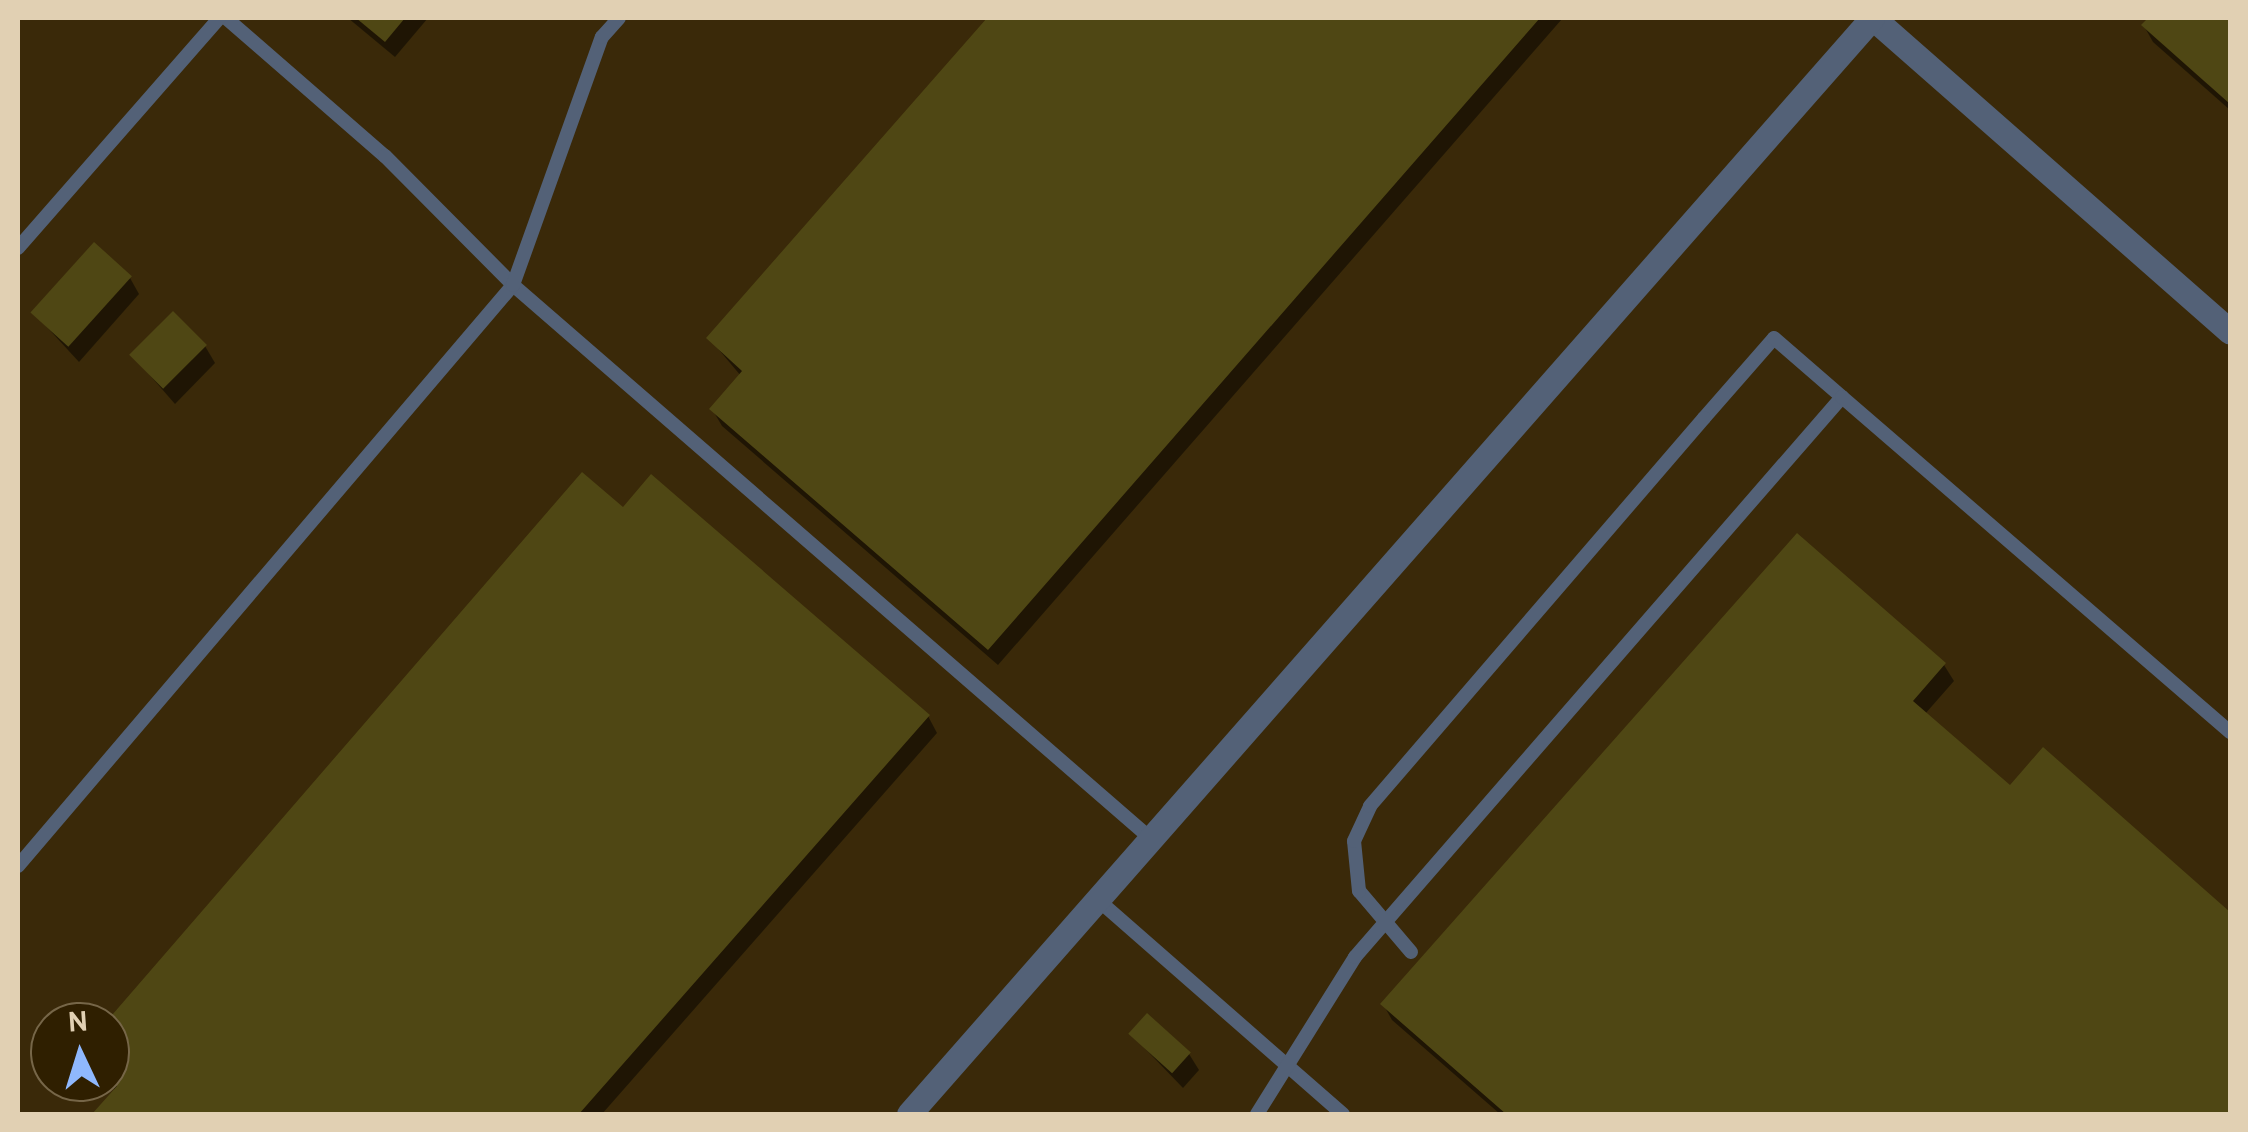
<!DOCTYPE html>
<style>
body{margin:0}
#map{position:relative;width:2248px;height:1132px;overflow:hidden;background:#3a2909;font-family:Overpass,sans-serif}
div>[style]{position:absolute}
.shadow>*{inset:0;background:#0007}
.building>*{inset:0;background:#4f4714;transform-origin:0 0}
.service>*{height:14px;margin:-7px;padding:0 7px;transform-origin:7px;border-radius:7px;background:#536177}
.minor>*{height:25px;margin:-12.5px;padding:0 12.5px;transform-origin:12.5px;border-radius:12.5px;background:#536177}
.service-bridge>*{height:14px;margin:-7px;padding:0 7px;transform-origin:7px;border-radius:7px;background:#536177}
span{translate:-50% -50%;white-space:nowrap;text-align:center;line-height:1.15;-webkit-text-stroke:8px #2f1f00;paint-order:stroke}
.frame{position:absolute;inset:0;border:20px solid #e1d0b3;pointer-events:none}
.north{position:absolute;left:30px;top:1002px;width:100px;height:100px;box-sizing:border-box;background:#2f1f00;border:2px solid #766648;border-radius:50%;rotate:356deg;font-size:28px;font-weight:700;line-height:40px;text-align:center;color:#e1d0b3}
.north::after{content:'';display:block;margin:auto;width:35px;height:45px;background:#8fb8fd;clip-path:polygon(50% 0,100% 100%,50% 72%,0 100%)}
</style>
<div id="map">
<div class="shadow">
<div style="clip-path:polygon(348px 18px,428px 18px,395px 57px)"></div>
<div style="clip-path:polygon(990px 18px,1562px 19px,998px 665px,722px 426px,712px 409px,741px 376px,709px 338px)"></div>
<div style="clip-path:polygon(2151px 18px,2230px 18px,2230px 110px,2153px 42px,2144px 26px)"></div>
<div style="clip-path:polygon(130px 278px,139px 294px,79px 362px,34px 313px)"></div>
<div style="clip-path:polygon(205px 346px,215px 363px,175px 404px,133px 356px)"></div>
<div style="clip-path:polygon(623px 510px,928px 716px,937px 733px,602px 1114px,96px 1114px,116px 1091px,107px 1082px,110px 1022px)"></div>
<div style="clip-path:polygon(1944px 665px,1954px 681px,1925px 714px,2010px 789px,2043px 751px,2230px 915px,2230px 1114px,1500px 1114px,1392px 1020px,1383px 1004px)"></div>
<div style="clip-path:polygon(1131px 1034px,1189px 1054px,1199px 1070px,1183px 1088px)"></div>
</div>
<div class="building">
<div style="clip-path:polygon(356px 18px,405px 18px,385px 42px)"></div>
<div style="clip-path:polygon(987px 18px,1540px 18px,988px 650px,709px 409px,742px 371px,706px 338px)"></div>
<div style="clip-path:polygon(2148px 18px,2230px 18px,2230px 104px,2141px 25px)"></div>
<div style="left:94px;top:242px;width:51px;height:95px;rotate:42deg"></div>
<div style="left:173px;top:311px;width:48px;height:62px;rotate:45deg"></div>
<div style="clip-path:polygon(582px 472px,623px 507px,651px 474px,930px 715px,579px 1114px,92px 1114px,117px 1086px,110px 1080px,106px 1022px)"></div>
<div style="clip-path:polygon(1797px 533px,1946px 663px,1913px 701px,2010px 785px,2043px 747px,2230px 912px,2230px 1114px,1506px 1114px,1380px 1004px)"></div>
<div style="left:1147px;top:1013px;width:59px;height:28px;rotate:42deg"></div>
</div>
<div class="service">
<div style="left:226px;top:18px;width:211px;rotate:41deg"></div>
<div style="left:385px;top:156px;width:182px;rotate:45.2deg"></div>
<div style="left:513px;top:285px;width:844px;rotate:40.96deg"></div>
<div style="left:18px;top:248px;width:305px;rotate:-48.8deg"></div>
<div style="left:1704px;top:418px;width:106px;rotate:-48.8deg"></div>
<div style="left:1774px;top:338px;width:90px;rotate:40.9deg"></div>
<div style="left:18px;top:866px;width:763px;rotate:-49.57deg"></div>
<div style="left:513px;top:285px;width:263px;rotate:-70.3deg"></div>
<div style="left:602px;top:37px;width:25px;rotate:-48deg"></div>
<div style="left:1097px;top:899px;width:327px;rotate:41.2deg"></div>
<div style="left:1257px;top:1114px;width:185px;rotate:-58deg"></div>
<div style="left:1355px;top:957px;width:742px;rotate:-48.99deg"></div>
<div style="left:1842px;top:397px;width:513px;rotate:40.81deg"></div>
</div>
<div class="minor">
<div style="left:1873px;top:18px;width:475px;rotate:41.3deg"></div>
<div style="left:909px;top:1114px;width:1459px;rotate:-48.7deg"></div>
</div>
<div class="service-bridge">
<div style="left:1411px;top:952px;width:80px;rotate:-130.4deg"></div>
<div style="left:1359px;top:891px;width:50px;rotate:-95.7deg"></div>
<div style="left:1354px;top:841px;width:38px;rotate:-65deg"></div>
<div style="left:1370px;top:806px;width:512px;rotate:-49.28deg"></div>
</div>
<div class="frame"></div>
<div class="north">N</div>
</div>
